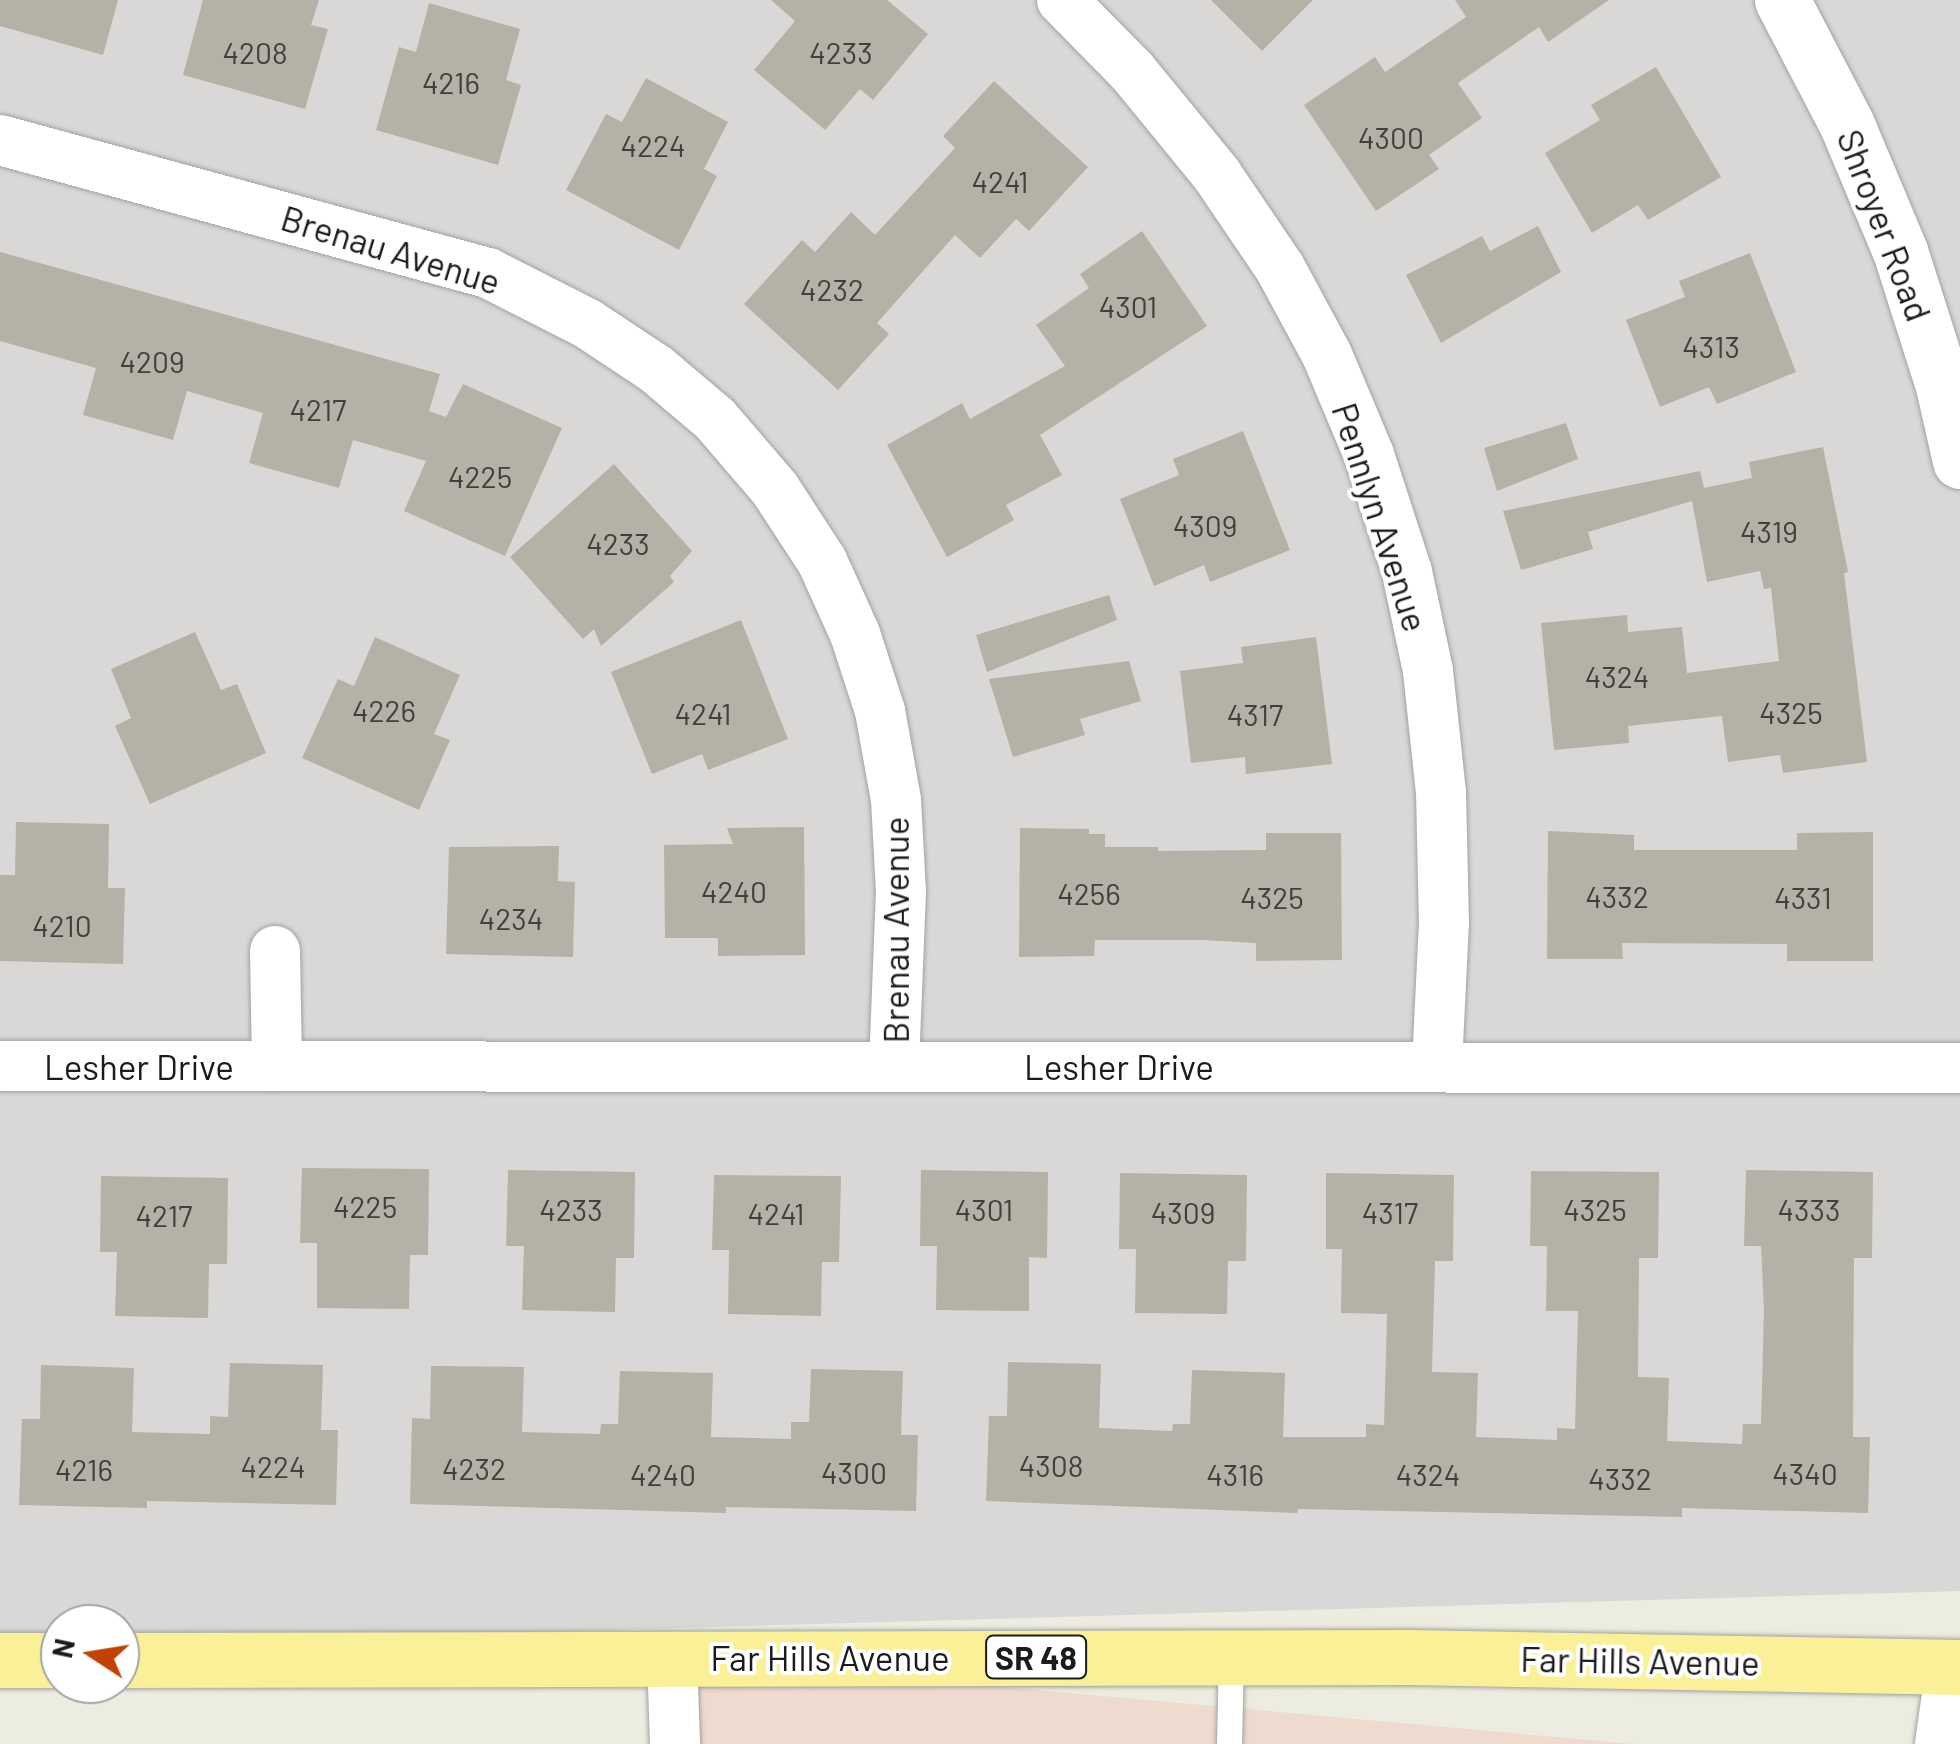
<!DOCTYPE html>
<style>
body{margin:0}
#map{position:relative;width:1960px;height:1744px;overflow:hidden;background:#ecece0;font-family:Barlow,sans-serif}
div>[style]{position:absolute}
.residential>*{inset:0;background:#d9d8d7}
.commercial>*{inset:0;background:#eedace}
.building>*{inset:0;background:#b6b1a6}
.roads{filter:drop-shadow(0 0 2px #a2a2a2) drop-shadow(0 0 2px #a2a2a2)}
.service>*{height:25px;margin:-12.5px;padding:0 12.5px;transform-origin:12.5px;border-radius:12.5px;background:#fff}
.minor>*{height:50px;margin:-25px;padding:0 25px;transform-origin:25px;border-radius:25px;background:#fff}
.tertiary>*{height:55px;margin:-27.5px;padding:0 27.5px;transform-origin:27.5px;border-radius:27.5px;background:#fff}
.primary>*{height:55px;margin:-27.5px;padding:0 27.5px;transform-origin:27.5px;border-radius:27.5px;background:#faf097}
span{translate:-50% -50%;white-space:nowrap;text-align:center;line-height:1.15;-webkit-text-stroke:8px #fff;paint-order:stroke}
.number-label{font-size:30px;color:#42403e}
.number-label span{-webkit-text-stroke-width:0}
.shield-label span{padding:2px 8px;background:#fff;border:2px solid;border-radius:8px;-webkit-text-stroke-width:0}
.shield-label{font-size:32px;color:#1b1b1b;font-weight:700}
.street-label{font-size:35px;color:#1b1b1b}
.north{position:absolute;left:40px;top:1604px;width:100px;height:100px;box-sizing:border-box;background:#fff;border:2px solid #a4a4a4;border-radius:50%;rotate:282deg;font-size:28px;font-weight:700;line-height:40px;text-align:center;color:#1b1b1b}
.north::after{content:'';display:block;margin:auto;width:35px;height:45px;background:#c24203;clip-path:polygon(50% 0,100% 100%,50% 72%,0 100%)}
</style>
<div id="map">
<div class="residential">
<div style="clip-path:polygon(0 0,1960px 0,1960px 1591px,120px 1644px,120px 1624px,60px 1624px,60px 1646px,0 1648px)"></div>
</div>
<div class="commercial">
<div style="clip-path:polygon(672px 1657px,1633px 1744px,673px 1744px)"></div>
</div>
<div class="building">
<div style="clip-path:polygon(0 0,118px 0,103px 55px,0 26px)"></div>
<div style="clip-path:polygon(203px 0,319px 0,311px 25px,328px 29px,305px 109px,183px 75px)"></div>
<div style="clip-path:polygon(771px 0,887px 0,928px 34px,873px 100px,860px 89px,825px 130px,754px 70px,795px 21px)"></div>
<div style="clip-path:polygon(1211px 0,1313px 0,1262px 51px)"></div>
<div style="clip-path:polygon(1455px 0,1609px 0,1548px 42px,1539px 27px,1458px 83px,1482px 118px,1429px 155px,1439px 169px,1376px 211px,1304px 105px,1375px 57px,1385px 72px,1466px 17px)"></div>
<div style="clip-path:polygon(429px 3px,520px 29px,506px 80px,521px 85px,498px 165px,376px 130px,399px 47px,416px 52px)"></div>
<div style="clip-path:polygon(1656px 67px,1721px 177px,1648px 220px,1638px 205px,1592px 233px,1545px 153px,1600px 120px,1591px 105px)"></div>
<div style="clip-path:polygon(646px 78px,728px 122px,704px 169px,717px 176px,679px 250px,566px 190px,606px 114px,622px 122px)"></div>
<div style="clip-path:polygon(994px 81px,1088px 167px,1029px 231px,1016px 219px,980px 258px,955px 235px,877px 323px,889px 334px,838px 390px,744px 304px,802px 240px,815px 252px,851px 212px,875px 235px,955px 148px,943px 136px)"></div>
<div style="clip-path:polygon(1538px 226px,1561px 272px,1441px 343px,1406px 275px,1482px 236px,1490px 251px)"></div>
<div style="clip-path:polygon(1142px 231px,1207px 326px,1040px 435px,1062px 475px,1006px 505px,1014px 520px,947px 557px,887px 445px,962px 403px,970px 419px,1065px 366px,1036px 325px,1089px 288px,1080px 274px)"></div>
<div style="clip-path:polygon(0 252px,440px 374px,429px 411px,446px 417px,463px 384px,562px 428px,505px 556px,404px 511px,426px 461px,353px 440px,339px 488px,249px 463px,263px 413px,187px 391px,173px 440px,83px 415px,96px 368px,0 341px)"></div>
<div style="clip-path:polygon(1750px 253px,1796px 372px,1717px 404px,1709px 387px,1660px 407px,1626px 320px,1685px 297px,1679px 281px)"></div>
<div style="clip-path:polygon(1566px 423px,1578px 459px,1497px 491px,1484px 448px)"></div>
<div style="clip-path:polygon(1243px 431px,1290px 550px,1210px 582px,1204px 565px,1154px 586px,1120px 499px,1179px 475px,1173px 459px)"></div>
<div style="clip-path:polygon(1823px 447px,1848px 572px,1844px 573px,1867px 762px,1783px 773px,1780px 755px,1728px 762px,1722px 716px,1628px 726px,1629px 743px,1554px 750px,1541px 623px,1627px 615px,1628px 632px,1682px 627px,1687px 673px,1779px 661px,1771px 588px,1764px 589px,1760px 571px,1707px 582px,1692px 501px,1588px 532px,1593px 549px,1521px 570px,1503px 511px,1700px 471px,1704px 488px,1752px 478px,1749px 462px)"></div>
<div style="clip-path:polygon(614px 464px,692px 551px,670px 576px,674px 582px,601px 646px,594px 629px,583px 639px,510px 557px)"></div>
<div style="clip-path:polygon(1109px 595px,1117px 620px,987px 672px,976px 635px)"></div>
<div style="clip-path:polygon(741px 620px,788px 739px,708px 770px,702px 754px,652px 774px,611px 672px)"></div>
<div style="clip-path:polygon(195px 632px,221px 690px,237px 684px,266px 753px,150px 804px,115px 726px,131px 718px,111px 669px)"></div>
<div style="clip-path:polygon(375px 637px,460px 675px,434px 734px,450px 740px,419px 810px,302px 758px,338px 679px,354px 686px)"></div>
<div style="clip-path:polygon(1316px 637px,1332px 764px,1246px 774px,1245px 757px,1191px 763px,1180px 671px,1243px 663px,1241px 647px)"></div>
<div style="clip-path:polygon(1129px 661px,1141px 701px,1080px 719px,1085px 735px,1013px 757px,989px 679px)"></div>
<div style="clip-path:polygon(16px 822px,109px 824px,108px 888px,125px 888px,123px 964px,0 961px,0 875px,15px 875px)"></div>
<div style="clip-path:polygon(804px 827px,805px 955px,718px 956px,718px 938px,665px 938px,664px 845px,733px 844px,727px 828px)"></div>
<div style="clip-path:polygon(1020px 828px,1089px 829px,1089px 834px,1105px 834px,1105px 847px,1158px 847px,1158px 851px,1266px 850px,1266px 833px,1341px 833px,1342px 960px,1256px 961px,1256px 943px,1202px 940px,1095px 940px,1094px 956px,1019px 957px)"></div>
<div style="clip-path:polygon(1548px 831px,1634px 835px,1634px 850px,1797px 850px,1797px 833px,1873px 832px,1873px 961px,1787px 961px,1787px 944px,1622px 943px,1623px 959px,1547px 959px)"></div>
<div style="clip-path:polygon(559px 846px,558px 881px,575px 882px,573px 957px,446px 954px,449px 847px)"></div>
<div style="clip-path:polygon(302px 1168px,429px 1169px,428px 1255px,410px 1255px,409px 1309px,317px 1308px,317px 1243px,300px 1243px)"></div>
<div style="clip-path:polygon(508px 1170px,635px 1172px,634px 1258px,616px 1258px,615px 1312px,522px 1310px,524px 1246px,506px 1246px)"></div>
<div style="clip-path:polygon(921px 1170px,1048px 1172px,1047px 1258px,1029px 1257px,1029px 1311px,936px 1310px,937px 1246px,920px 1246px)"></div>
<div style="clip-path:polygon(1746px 1170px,1873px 1172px,1872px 1258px,1854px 1258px,1853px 1437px,1870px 1437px,1868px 1513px,1682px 1508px,1682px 1517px,1298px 1509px,1297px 1513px,986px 1501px,989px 1416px,1007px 1416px,1008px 1362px,1101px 1364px,1099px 1428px,1172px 1431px,1173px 1424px,1190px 1424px,1192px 1370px,1285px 1373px,1283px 1437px,1366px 1437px,1366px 1424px,1384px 1425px,1387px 1314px,1341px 1313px,1342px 1249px,1326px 1249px,1326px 1173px,1454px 1175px,1453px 1261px,1435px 1261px,1432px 1372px,1478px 1373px,1476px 1437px,1557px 1440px,1557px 1428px,1575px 1429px,1578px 1311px,1546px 1311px,1547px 1246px,1530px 1246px,1531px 1171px,1659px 1172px,1658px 1258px,1639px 1258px,1638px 1377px,1669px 1378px,1667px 1441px,1742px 1444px,1743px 1424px,1761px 1424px,1764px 1310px,1761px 1246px,1744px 1246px)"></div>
<div style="clip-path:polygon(1120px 1173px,1247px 1175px,1246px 1261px,1228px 1261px,1227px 1314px,1135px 1313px,1136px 1249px,1119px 1249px)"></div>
<div style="clip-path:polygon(714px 1175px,841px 1176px,839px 1262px,822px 1262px,821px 1316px,728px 1314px,729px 1250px,712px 1250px)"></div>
<div style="clip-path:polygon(101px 1176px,228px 1178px,227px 1264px,209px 1264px,208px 1318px,115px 1316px,117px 1252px,100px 1252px)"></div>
<div style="clip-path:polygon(230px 1363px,323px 1365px,321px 1430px,338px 1430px,336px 1505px,147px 1501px,147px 1508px,19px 1505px,22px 1419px,40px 1419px,41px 1365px,134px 1368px,132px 1432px,210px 1434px,210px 1416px,228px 1417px)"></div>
<div style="clip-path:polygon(431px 1366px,524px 1367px,522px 1432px,600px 1434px,601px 1424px,618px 1424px,620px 1371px,713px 1373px,711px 1437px,791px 1439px,791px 1422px,809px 1422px,811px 1369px,903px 1371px,901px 1435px,918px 1435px,916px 1511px,726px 1507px,726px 1513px,410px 1504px,412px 1418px,430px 1419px)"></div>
</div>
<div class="roads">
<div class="service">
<div style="left:1229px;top:1744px;width:87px;rotate:-88.7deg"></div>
</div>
<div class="minor">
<div style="left:1062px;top:0;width:100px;rotate:45.4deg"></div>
<div style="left:1132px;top:71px;width:134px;rotate:50.7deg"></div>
<div style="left:1217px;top:175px;width:112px;rotate:55.9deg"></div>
<div style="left:1280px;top:268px;width:99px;rotate:61.6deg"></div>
<div style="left:1327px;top:355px;width:108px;rotate:67.2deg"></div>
<div style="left:1369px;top:455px;width:123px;rotate:72deg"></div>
<div style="left:1407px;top:572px;width:101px;rotate:78deg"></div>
<div style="left:1428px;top:671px;width:122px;rotate:83.9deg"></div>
<div style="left:1441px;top:792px;width:130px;rotate:88.7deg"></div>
<div style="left:1444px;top:922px;width:143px;rotate:92.8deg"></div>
<div style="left:0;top:140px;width:506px;rotate:15.25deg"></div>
<div style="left:488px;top:273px;width:112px;rotate:27deg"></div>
<div style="left:588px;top:324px;width:82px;rotate:33.5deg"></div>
<div style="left:656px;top:369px;width:77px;rotate:40.3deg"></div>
<div style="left:715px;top:419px;width:92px;rotate:49.4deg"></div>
<div style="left:775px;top:489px;width:86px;rotate:56.9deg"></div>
<div style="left:822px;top:561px;width:80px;rotate:65.7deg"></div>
<div style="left:855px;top:634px;width:81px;rotate:72deg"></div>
<div style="left:880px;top:711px;width:90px;rotate:79.8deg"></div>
<div style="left:896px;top:800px;width:91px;rotate:86.9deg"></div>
<div style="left:901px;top:891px;width:175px;rotate:92.3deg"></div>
<div style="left:275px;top:951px;width:115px;rotate:89deg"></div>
<div style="left:0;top:1066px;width:1960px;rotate:0.06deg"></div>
<div style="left:672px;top:1657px;width:87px;rotate:88deg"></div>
<div style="left:1940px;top:1744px;width:78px;rotate:-81.9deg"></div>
</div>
<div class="tertiary">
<div style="left:1782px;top:0;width:141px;rotate:62.5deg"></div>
<div style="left:1847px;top:125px;width:137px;rotate:67.2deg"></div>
<div style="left:1900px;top:251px;width:142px;rotate:72.3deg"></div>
<div style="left:1943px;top:386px;width:77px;rotate:77.2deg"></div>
</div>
<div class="primary">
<div style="left:0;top:1660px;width:60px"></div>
<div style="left:120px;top:1660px;width:1288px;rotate:-0.13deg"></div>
<div style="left:1408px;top:1657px;width:552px;rotate:1.04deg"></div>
</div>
</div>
<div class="number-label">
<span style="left:255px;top:52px">4208</span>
<span style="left:841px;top:52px">4233</span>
<span style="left:451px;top:82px">4216</span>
<span style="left:1391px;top:137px">4300</span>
<span style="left:653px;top:145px">4224</span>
<span style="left:1000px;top:181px">4241</span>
<span style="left:832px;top:289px">4232</span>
<span style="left:1128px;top:306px">4301</span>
<span style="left:1711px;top:346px">4313</span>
<span style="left:152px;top:361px">4209</span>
<span style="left:318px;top:409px">4217</span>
<span style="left:480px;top:476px">4225</span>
<span style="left:1205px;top:525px">4309</span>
<span style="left:1769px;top:531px">4319</span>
<span style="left:618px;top:543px">4233</span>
<span style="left:1617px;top:676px">4324</span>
<span style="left:384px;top:710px">4226</span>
<span style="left:1791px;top:712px">4325</span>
<span style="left:703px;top:713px">4241</span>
<span style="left:1255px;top:714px">4317</span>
<span style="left:734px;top:891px">4240</span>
<span style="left:1089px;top:893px">4256</span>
<span style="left:1617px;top:896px">4332</span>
<span style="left:1272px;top:897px">4325</span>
<span style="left:1803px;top:897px">4331</span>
<span style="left:511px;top:918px">4234</span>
<span style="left:62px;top:925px">4210</span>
<span style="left:365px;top:1206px">4225</span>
<span style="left:571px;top:1209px">4233</span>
<span style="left:984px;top:1209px">4301</span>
<span style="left:1595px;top:1209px">4325</span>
<span style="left:1809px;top:1209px">4333</span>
<span style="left:1183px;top:1212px">4309</span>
<span style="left:1390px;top:1212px">4317</span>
<span style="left:776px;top:1213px">4241</span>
<span style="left:164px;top:1215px">4217</span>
<span style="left:1051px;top:1465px">4308</span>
<span style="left:273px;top:1466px">4224</span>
<span style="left:474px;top:1468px">4232</span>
<span style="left:84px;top:1469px">4216</span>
<span style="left:854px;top:1472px">4300</span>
<span style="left:1805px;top:1473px">4340</span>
<span style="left:663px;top:1474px">4240</span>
<span style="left:1235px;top:1474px">4316</span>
<span style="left:1428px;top:1474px">4324</span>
<span style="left:1620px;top:1478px">4332</span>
</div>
<div class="shield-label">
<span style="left:1036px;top:1657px">SR 48</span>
</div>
<div class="street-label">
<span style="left:1885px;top:225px;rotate:69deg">Shroyer Road</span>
<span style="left:391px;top:249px;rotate:17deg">Brenau Avenue</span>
<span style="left:1381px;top:517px;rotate:72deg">Pennlyn Avenue</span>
<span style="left:895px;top:930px;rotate:-90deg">Brenau Avenue</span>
<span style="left:139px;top:1066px">Lesher Drive</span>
<span style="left:1119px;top:1066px">Lesher Drive</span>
<span style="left:830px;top:1657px">Far Hills Avenue</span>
<span style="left:1640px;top:1660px;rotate:1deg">Far Hills Avenue</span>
</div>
<div class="north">N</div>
</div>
